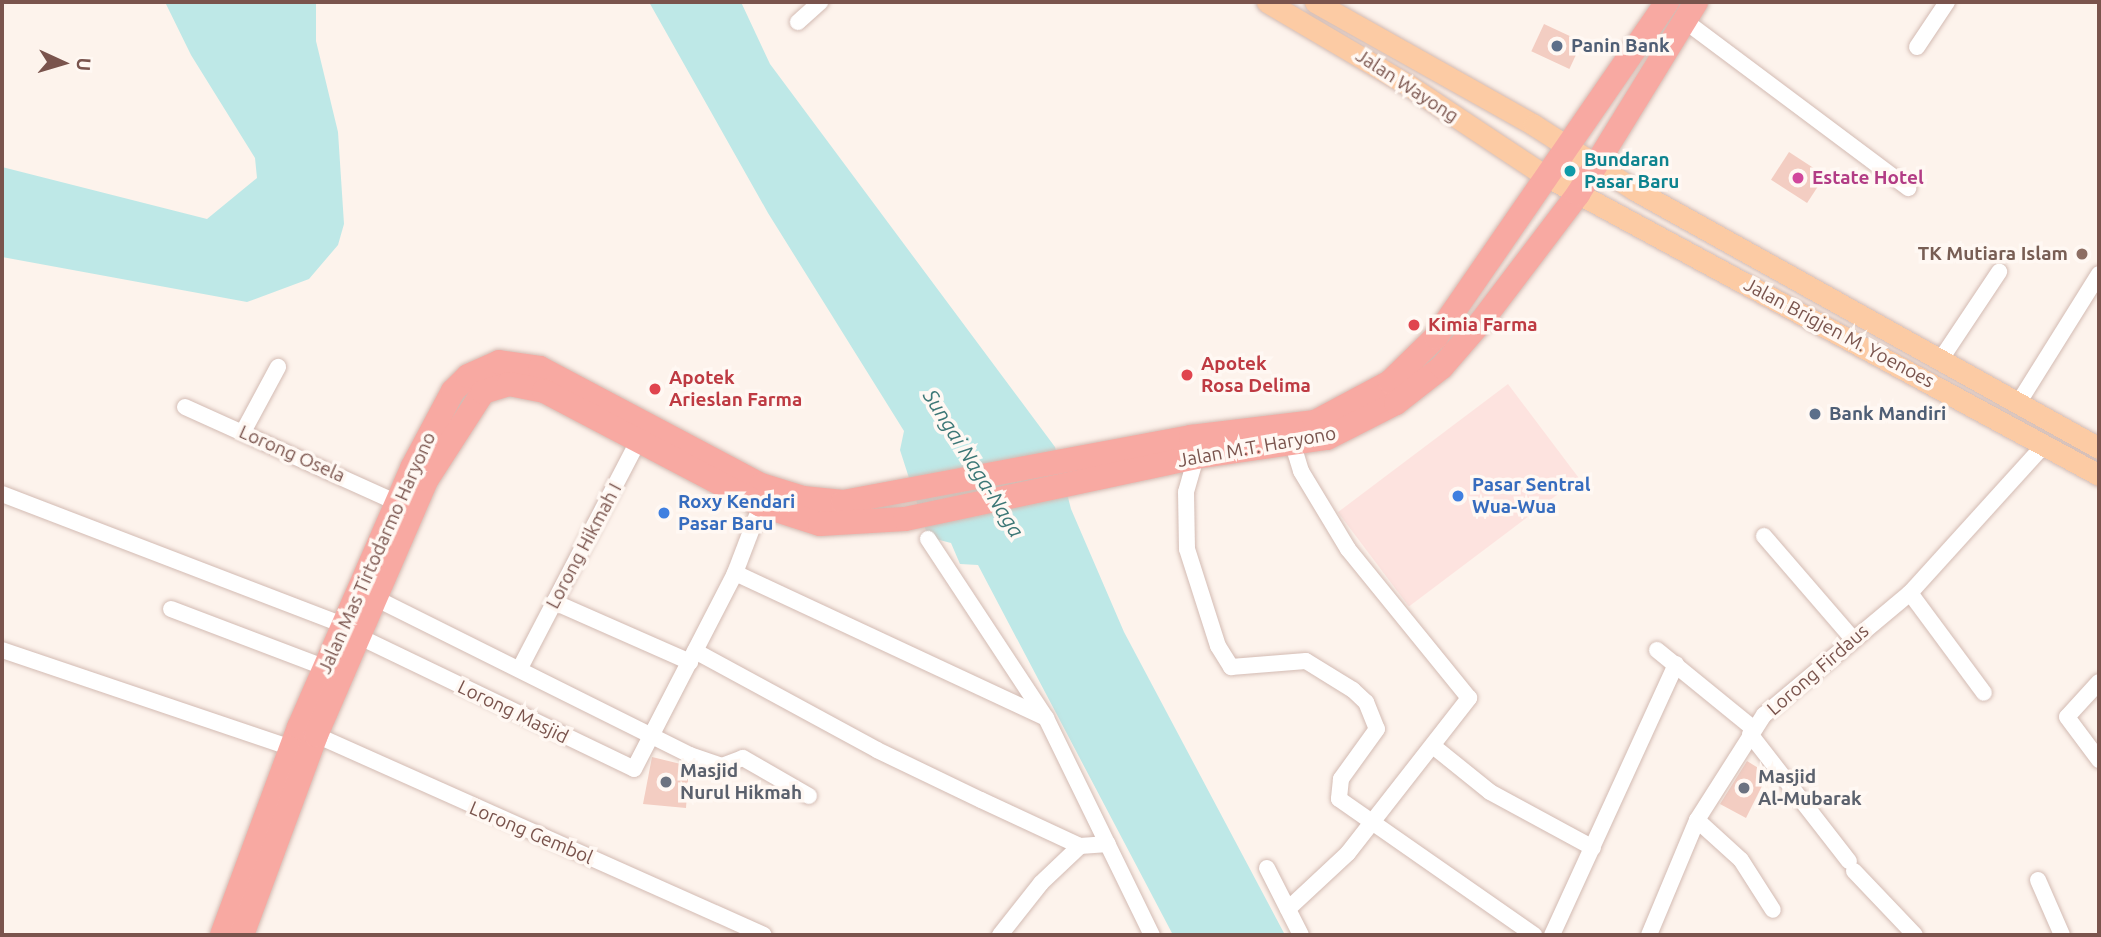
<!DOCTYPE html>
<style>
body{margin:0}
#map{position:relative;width:2101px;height:937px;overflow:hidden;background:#fdf3ec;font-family:Ubuntu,sans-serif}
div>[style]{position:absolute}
.commercial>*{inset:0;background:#fde3df;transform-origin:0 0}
.water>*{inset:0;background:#bee8e7}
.building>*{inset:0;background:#f3cdc2;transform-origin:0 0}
.roads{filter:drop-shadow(0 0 2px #d3bbb3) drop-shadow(0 0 2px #d3bbb3)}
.minor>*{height:16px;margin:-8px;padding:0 8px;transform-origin:8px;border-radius:8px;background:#fff}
.major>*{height:21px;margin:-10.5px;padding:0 10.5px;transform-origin:10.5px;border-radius:10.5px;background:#fccba4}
.highway>*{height:24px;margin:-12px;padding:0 12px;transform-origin:12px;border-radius:12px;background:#f8a9a2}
.dots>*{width:19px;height:19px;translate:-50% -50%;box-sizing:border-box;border:4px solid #fff8f3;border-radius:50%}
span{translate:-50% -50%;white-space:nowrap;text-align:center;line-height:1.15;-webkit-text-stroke:7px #fff8f3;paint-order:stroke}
.service-label{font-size:19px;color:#4e5e75;font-weight:700}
.left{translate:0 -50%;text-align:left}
.street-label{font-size:19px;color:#7a544d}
.culture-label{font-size:19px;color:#0d838f;font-weight:700}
.hotel-label{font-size:19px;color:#b23c85;font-weight:700}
.education-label{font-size:19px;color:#785e54;font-weight:700}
.right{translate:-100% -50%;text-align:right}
.health-label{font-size:19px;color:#be3a42;font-weight:700}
.shop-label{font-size:19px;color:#366cbe;font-weight:700}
.worship-label{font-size:19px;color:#5b616d;font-weight:700}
.water-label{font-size:21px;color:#3c7776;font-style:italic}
.frame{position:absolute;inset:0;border:4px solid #7a544d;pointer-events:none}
.north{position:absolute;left:28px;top:28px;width:70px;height:70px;-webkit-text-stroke:5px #fff8f3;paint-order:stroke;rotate:94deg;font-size:19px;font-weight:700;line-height:28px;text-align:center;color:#7a544d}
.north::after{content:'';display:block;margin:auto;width:24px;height:32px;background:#7a544d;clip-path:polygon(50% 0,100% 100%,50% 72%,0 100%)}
</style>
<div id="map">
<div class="commercial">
<div style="left:1508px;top:384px;width:118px;height:213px;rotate:53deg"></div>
</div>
<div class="water">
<div style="clip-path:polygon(165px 2px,316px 2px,316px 41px,338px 132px,344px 224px,338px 245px,309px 279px,247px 302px,2px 257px,2px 167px,207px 219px,257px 178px,255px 158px,191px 55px)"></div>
<div style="clip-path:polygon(649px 2px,741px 2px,770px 64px,1055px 447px,1071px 509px,1124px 632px,1285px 935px,1173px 935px,978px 565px,960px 564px,951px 543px,928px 537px,900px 450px,904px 431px,768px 213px)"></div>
</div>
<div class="building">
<div style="left:1544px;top:24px;width:42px;height:30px;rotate:25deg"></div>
<div style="left:1789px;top:152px;width:43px;height:33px;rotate:33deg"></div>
<div style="clip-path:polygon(652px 757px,689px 766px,686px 808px,643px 804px)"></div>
<div style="clip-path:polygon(1747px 761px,1768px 774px,1746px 818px,1720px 804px)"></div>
</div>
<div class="roads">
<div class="minor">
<div style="left:1685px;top:21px;width:279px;rotate:36.8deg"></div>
<div style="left:798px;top:22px;width:30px;rotate:-42deg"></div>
<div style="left:1917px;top:47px;width:54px;rotate:-56.3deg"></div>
<div style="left:1941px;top:359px;width:105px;rotate:-56.3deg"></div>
<div style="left:2019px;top:402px;width:151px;rotate:-58deg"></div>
<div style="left:185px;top:407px;width:234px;rotate:24.3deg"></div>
<div style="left:243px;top:432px;width:74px;rotate:-61.7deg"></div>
<div style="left:1196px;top:457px;width:36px;rotate:106deg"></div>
<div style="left:1186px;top:492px;width:57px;rotate:89deg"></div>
<div style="left:1187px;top:549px;width:102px;rotate:72.3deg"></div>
<div style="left:1218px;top:646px;width:25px;rotate:58deg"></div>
<div style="left:1231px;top:667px;width:75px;rotate:-4.6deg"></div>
<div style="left:1306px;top:661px;width:55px;rotate:31.7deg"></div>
<div style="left:1353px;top:690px;width:18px;rotate:43deg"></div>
<div style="left:1366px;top:702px;width:29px;rotate:68deg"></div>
<div style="left:1377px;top:729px;width:62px;rotate:125.8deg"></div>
<div style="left:1341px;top:779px;width:20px;rotate:96deg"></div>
<div style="left:1339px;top:799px;width:238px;rotate:34.9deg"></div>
<div style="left:2px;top:494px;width:368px;rotate:21deg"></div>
<div style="left:1764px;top:536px;width:136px;rotate:49.2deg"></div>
<div style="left:928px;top:539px;width:214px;rotate:56.6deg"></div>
<div style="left:1046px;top:718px;width:242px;rotate:64deg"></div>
<div style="left:735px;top:573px;width:343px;rotate:25deg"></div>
<div style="left:1910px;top:593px;width:124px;rotate:53.5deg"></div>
<div style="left:377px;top:599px;width:350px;rotate:26.5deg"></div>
<div style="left:690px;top:755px;width:34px;rotate:19deg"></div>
<div style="left:722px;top:766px;width:22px;rotate:-21deg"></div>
<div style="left:743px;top:758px;width:76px;rotate:29.9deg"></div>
<div style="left:554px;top:602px;width:149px;rotate:23.8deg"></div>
<div style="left:171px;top:609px;width:166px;rotate:20.8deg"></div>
<div style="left:360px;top:637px;width:304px;rotate:25.7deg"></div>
<div style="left:634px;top:769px;width:220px;rotate:-62.7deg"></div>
<div style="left:735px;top:573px;width:73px;rotate:-69.1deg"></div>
<div style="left:2px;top:650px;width:305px;rotate:18.7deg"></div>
<div style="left:1657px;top:650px;width:125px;rotate:39.2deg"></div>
<div style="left:695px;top:651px;width:207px;rotate:28.5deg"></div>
<div style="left:877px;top:750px;width:115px;rotate:25.7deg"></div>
<div style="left:981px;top:800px;width:109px;rotate:24.9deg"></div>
<div style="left:1080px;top:846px;width:28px;rotate:-4deg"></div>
<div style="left:520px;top:668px;width:266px;rotate:-62.5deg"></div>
<div style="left:2099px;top:682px;width:47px;rotate:132.4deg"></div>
<div style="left:2067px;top:717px;width:54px;rotate:53.3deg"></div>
<div style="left:307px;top:731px;width:500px;rotate:24.06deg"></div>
<div style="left:1750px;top:734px;width:161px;rotate:52.1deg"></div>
<div style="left:1433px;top:746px;width:73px;rotate:38.9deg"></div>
<div style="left:1490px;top:792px;width:117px;rotate:28.5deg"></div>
<div style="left:1697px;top:820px;width:59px;rotate:42.3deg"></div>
<div style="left:1741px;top:860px;width:59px;rotate:57.4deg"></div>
<div style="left:1267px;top:868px;width:75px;rotate:63.1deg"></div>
<div style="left:1854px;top:871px;width:88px;rotate:46.4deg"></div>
<div style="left:2038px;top:880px;width:60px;rotate:66.4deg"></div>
<div style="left:1288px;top:909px;width:82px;rotate:-43deg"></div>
<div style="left:1348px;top:853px;width:197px;rotate:-52deg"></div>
<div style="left:1469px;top:698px;width:192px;rotate:-129.1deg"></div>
<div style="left:1348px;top:549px;width:91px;rotate:-121.1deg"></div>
<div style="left:1301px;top:471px;width:28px;rotate:-107deg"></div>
<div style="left:1000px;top:935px;width:66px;rotate:-51.7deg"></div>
<div style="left:1041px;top:883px;width:54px;rotate:-43.5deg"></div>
<div style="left:1552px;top:935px;width:298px;rotate:-65.4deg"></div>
<div style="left:1649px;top:935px;width:125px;rotate:-67.3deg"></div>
<div style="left:1697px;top:820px;width:125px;rotate:-57.5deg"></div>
<div style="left:1764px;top:715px;width:190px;rotate:-39.9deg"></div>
<div style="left:1910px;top:593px;width:200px;rotate:-47.8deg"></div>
</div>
<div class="major">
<div style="left:1267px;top:2px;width:164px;rotate:30.5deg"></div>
<div style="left:1408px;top:85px;width:163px;rotate:33.5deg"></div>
<div style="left:1544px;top:175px;width:631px;rotate:28.39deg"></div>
<div style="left:1315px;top:2px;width:251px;rotate:29.3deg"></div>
<div style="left:1534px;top:125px;width:120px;rotate:32.8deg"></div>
<div style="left:1635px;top:190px;width:531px;rotate:29.08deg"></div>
</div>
<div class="highway">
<div style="left:222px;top:935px;width:222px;rotate:-69.7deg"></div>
<div style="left:299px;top:727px;width:283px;rotate:-66.4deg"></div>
<div style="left:412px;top:468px;width:87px;rotate:-62deg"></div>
<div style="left:453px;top:391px;width:21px;rotate:-45deg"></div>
<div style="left:468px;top:376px;width:34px;rotate:-24deg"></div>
<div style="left:499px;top:362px;width:41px;rotate:8.3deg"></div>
<div style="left:540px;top:368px;width:250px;rotate:27.9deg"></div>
<div style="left:761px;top:485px;width:44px;rotate:17.2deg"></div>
<div style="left:803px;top:498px;width:40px;rotate:5.7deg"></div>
<div style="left:843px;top:502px;width:354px;rotate:-10.6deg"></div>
<div style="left:1191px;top:437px;width:125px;rotate:-6.9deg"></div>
<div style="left:1315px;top:422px;width:85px;rotate:-28.1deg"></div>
<div style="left:1390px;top:382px;width:64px;rotate:-44.4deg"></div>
<div style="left:1436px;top:337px;width:407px;rotate:-55.4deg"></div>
<div style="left:242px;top:935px;width:213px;rotate:-69.7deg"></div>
<div style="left:316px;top:735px;width:279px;rotate:-66.6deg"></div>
<div style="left:427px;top:479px;width:103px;rotate:-57.2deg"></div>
<div style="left:483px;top:392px;width:27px;rotate:-17deg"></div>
<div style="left:509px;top:384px;width:36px;rotate:11deg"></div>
<div style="left:544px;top:391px;width:245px;rotate:27.7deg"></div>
<div style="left:761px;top:505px;width:62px;rotate:17.9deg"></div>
<div style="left:820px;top:524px;width:85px;rotate:-3.4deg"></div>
<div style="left:905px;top:519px;width:298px;rotate:-12deg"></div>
<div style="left:1196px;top:457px;width:132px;rotate:-8.3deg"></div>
<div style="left:1327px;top:438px;width:77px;rotate:-26.9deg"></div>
<div style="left:1396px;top:403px;width:58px;rotate:-38deg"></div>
<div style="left:1442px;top:367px;width:60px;rotate:-49.1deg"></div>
<div style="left:1481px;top:322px;width:161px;rotate:-52.8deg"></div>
<div style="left:1578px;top:194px;width:225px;rotate:-58.4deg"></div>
</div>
</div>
<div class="dots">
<div style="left:1557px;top:46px;background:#5c6f8a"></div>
<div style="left:1570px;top:171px;background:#0f9aa8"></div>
<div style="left:1798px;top:178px;background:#d1479c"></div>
<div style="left:2082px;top:254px;background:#8d6e63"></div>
<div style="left:1414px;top:325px;background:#e0444e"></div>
<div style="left:1187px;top:375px;background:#e0444e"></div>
<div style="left:655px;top:389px;background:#e0444e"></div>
<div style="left:1815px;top:414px;background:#5c6f8a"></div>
<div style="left:1458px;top:496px;background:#3f7fe0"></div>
<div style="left:664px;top:513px;background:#3f7fe0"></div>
<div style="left:666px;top:782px;background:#6b7280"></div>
<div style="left:1744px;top:788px;background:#6b7280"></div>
</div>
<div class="service-label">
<span class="left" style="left:1571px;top:46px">Panin Bank</span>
<span class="left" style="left:1829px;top:414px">Bank Mandiri</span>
</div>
<div class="street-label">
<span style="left:1407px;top:86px;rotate:33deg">Jalan Wayong</span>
<span style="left:1839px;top:333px;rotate:28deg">Jalan Brigjen M. Yoenoes</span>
<span style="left:1257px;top:447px;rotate:-10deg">Jalan M.T. Haryono</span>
<span style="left:292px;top:454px;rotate:24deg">Lorong Osela</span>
<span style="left:584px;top:546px;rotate:-62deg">Lorong Hikmah I</span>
<span style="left:377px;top:553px;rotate:-66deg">Jalan Mas Tirtodarmo Haryono</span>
<span style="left:1818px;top:670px;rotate:-41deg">Lorong Firdaus</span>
<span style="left:513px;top:712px;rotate:26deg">Lorong Masjid</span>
<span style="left:531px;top:833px;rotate:23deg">Lorong Gembol</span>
</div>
<div class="culture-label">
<span class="left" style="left:1584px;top:171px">Bundaran<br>Pasar Baru</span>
</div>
<div class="hotel-label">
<span class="left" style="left:1812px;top:178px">Estate Hotel</span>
</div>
<div class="education-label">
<span class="right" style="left:2068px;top:254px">TK Mutiara Islam</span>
</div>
<div class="health-label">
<span class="left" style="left:1428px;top:325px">Kimia Farma</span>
<span class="left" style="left:1201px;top:375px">Apotek<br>Rosa Delima</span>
<span class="left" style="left:669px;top:389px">Apotek<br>Arieslan Farma</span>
</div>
<div class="shop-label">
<span class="left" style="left:1472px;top:496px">Pasar Sentral<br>Wua-Wua</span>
<span class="left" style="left:678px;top:513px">Roxy Kendari<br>Pasar Baru</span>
</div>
<div class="worship-label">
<span class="left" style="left:680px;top:782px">Masjid<br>Nurul Hikmah</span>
<span class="left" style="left:1758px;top:788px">Masjid<br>Al-Mubarak</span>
</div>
<div class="water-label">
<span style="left:974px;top:463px;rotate:58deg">Sungai Naga-Naga</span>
</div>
<div class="frame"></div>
<div class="north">U</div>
</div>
